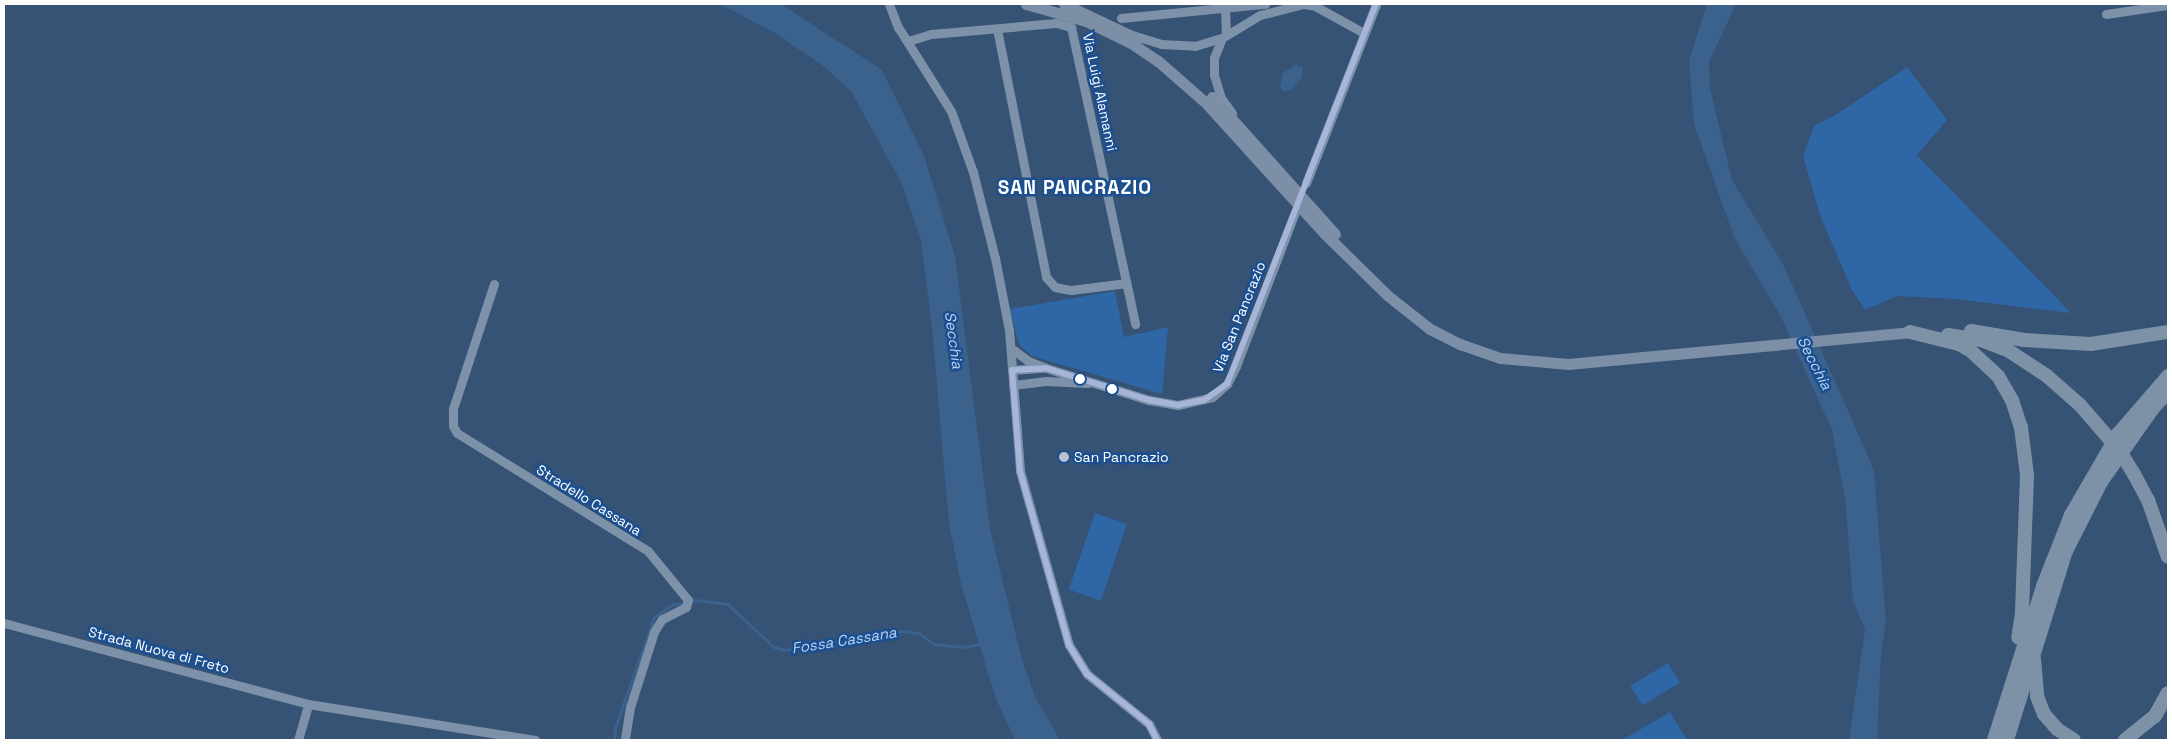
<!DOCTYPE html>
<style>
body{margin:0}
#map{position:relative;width:2172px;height:744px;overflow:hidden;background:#365274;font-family:"Space Grotesk",sans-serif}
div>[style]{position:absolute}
.green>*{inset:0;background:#2f66a5;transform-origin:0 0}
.water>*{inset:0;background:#3b618d}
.stream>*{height:2.5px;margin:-1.25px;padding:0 1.25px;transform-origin:1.25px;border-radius:1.25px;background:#3b618d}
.minor>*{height:9px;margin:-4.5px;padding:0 4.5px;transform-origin:4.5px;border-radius:4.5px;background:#7d92a8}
.major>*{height:11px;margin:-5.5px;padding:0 5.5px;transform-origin:5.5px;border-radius:5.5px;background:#7d8ea7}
.highway>*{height:14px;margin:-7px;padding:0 7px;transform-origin:7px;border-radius:7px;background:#7e92a7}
.bus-1>*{height:6px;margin:-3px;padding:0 3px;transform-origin:3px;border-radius:3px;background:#a6b5d9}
.dots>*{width:14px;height:14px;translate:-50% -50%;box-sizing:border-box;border:2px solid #1b4f8f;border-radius:50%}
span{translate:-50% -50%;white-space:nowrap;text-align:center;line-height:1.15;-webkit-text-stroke:5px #1b4f8f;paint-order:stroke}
.street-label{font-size:14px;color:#fff}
.poi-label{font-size:14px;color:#fff}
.left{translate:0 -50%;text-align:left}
.water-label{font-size:15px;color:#b5d3f5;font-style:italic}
.district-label{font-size:19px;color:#fff;font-weight:700;letter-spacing:1px}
.frame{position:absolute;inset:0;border:5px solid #fff;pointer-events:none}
</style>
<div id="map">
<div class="green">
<div style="clip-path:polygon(1907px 67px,1947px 120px,1917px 155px,2071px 313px,1957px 299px,1897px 296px,1865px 310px,1852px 290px,1821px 218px,1803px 156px,1814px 126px,1834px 116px)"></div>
<div style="clip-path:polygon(1115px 291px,1124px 337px,1168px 327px,1162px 394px,1032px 356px,1019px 344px,1010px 309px)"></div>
<div style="left:1095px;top:513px;width:34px;height:81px;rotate:19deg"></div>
<div style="left:1668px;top:663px;width:23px;height:44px;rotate:59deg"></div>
<div style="clip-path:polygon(1670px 712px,1687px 740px,1622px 740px)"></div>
</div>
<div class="water">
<div style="clip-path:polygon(720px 4px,781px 4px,882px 70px,924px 156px,955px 256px,990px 529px,1021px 656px,1035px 697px,1060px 740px,1015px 740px,996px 699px,962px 588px,949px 524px,932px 328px,921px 240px,901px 182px,851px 91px,823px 66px,775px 33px)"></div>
<div style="clip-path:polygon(1707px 4px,1736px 4px,1709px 62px,1710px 88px,1732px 180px,1784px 266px,1874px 470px,1886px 623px,1881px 653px,1877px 740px,1849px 740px,1865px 630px,1853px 600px,1845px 498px,1832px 430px,1781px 317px,1734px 237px,1694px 124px,1689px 61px)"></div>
<div style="clip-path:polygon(1295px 65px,1303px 67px,1302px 77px,1293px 89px,1284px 92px,1280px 87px,1283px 73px)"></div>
</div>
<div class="stream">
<div style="left:614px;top:740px;width:12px;rotate:-85deg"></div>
<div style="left:615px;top:728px;width:118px;rotate:-70.6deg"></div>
<div style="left:654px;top:617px;width:22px;rotate:-34deg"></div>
<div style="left:672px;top:605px;width:25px;rotate:-12deg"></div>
<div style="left:696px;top:600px;width:32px;rotate:7deg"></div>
<div style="left:728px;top:604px;width:63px;rotate:43.1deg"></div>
<div style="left:774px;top:647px;width:11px;rotate:15deg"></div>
<div style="left:785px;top:650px;width:121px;rotate:-9.1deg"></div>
<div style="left:904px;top:631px;width:15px;rotate:8deg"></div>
<div style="left:919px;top:633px;width:19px;rotate:36deg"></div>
<div style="left:934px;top:644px;width:29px;rotate:6deg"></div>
<div style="left:963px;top:647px;width:17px;rotate:-10deg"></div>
</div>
<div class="minor">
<div style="left:889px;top:4px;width:25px;rotate:69deg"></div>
<div style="left:898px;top:27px;width:99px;rotate:57.8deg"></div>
<div style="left:951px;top:111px;width:65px;rotate:70.2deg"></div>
<div style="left:973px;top:172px;width:89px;rotate:75.7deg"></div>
<div style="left:995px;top:258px;width:73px;rotate:79deg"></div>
<div style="left:1009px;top:330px;width:141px;rotate:85.5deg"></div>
<div style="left:1020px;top:471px;width:181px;rotate:74.3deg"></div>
<div style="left:1069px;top:645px;width:34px;rotate:58deg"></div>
<div style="left:1087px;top:674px;width:80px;rotate:38.9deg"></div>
<div style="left:1149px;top:724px;width:18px;rotate:63deg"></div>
<div style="left:1304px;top:4px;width:11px;rotate:10deg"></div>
<div style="left:1315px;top:6px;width:54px;rotate:29deg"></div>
<div style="left:1225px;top:8px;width:27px;rotate:88deg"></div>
<div style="left:2106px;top:14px;width:63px;rotate:-8.3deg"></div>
<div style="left:1121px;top:18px;width:145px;rotate:-5.6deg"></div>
<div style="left:997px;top:29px;width:253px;rotate:78.8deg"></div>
<div style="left:1046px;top:277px;width:13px;rotate:48deg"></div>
<div style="left:1055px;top:287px;width:16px;rotate:11deg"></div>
<div style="left:1071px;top:290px;width:56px;rotate:-7.1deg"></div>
<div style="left:1132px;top:35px;width:30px;rotate:17deg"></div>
<div style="left:1161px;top:44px;width:34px;rotate:3deg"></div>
<div style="left:1195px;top:46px;width:28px;rotate:-17deg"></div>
<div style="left:1222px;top:38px;width:44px;rotate:-31.2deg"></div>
<div style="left:1260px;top:15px;width:44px;rotate:-14.3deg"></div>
<div style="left:1222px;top:38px;width:22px;rotate:112deg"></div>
<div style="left:1214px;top:58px;width:17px;rotate:90deg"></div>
<div style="left:1214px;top:75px;width:24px;rotate:73deg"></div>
<div style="left:1221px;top:98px;width:19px;rotate:54deg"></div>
<div style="left:908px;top:41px;width:24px;rotate:-17deg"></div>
<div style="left:931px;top:34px;width:125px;rotate:-5deg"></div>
<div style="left:1056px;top:23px;width:16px;rotate:15deg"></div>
<div style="left:1071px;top:27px;width:304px;rotate:77.8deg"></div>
<div style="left:1306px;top:183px;width:192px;rotate:-68.6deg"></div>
<div style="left:494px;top:284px;width:132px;rotate:108.2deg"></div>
<div style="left:453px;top:409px;width:17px;rotate:90deg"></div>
<div style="left:453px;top:426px;width:8px;rotate:60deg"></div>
<div style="left:457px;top:433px;width:225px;rotate:31.7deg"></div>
<div style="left:648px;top:551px;width:63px;rotate:50.8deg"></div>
<div style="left:688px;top:600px;width:7px;rotate:106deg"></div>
<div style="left:686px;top:607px;width:27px;rotate:153deg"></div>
<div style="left:662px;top:619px;width:15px;rotate:122deg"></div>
<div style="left:654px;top:632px;width:79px;rotate:107.7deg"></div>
<div style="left:630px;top:707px;width:33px;rotate:99deg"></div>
<div style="left:1011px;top:348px;width:21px;rotate:37deg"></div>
<div style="left:1028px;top:361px;width:19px;rotate:21deg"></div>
<div style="left:1046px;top:368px;width:108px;rotate:17.3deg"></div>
<div style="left:1149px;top:400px;width:29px;rotate:10deg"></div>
<div style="left:1178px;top:405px;width:35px;rotate:-13deg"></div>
<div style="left:1212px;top:397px;width:20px;rotate:-41deg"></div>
<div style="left:1227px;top:384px;width:20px;rotate:-63deg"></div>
<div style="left:1236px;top:366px;width:165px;rotate:-69deg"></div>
<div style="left:1012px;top:370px;width:32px;rotate:-4deg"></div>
<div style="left:1013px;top:385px;width:33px;rotate:-7deg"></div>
<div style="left:1046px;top:381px;width:42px;rotate:2.7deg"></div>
<div style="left:4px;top:623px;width:315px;rotate:14.9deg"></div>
<div style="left:308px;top:704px;width:230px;rotate:9deg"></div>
<div style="left:298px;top:740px;width:37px;rotate:-74deg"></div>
</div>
<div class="major">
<div style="left:1026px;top:4px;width:62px;rotate:15.8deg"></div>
<div style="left:1086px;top:21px;width:50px;rotate:26.1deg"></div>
<div style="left:1131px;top:43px;width:32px;rotate:34deg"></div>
<div style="left:1158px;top:61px;width:64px;rotate:41.2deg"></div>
<div style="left:1206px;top:103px;width:176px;rotate:47.8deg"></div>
<div style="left:1324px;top:233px;width:88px;rotate:44.5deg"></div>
<div style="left:1387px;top:295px;width:55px;rotate:38.3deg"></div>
<div style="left:1430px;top:329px;width:34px;rotate:27deg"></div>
<div style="left:1460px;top:344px;width:42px;rotate:19.3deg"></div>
<div style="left:1500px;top:358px;width:68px;rotate:5deg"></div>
<div style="left:1568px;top:364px;width:343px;rotate:-5.3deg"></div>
<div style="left:1064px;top:4px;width:80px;rotate:25.3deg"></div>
<div style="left:1212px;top:97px;width:184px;rotate:48.1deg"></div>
</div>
<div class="highway">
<div style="left:1971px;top:331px;width:54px;rotate:9.6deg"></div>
<div style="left:2024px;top:340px;width:67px;rotate:3.4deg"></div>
<div style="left:2091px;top:344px;width:78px;rotate:-8.9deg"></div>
<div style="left:1910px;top:332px;width:50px;rotate:13.8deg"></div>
<div style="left:1959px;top:344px;width:14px;rotate:30deg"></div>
<div style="left:1971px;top:351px;width:37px;rotate:43deg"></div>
<div style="left:1998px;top:376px;width:28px;rotate:60deg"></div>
<div style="left:2012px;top:400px;width:28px;rotate:72deg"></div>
<div style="left:2021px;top:427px;width:48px;rotate:82.9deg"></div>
<div style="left:2027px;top:475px;width:139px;rotate:92.1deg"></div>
<div style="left:2022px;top:614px;width:24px;rotate:99deg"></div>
<div style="left:1948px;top:335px;width:33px;rotate:9deg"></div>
<div style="left:1981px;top:340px;width:30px;rotate:21deg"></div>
<div style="left:2009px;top:351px;width:45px;rotate:33.3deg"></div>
<div style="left:2047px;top:376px;width:44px;rotate:41.3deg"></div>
<div style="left:2080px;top:405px;width:61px;rotate:49deg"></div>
<div style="left:2120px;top:451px;width:27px;rotate:59deg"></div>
<div style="left:2134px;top:474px;width:30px;rotate:62deg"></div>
<div style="left:2148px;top:500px;width:60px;rotate:70.7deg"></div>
<div style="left:2034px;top:659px;width:37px;rotate:85deg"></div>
<div style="left:2037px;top:696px;width:19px;rotate:69deg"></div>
<div style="left:2044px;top:714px;width:20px;rotate:49deg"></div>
<div style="left:2057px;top:729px;width:20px;rotate:33deg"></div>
<div style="left:1994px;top:740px;width:162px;rotate:-72.3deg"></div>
<div style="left:2043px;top:586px;width:76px;rotate:-68.5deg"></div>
<div style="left:2071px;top:515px;width:94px;rotate:-59.9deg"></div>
<div style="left:2118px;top:434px;width:77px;rotate:-49.2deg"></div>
<div style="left:2007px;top:740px;width:198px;rotate:-72.7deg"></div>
<div style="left:2066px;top:551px;width:77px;rotate:-63.1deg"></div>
<div style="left:2101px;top:482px;width:90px;rotate:-54.9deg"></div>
<div style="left:2153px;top:408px;width:22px;rotate:-47deg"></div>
<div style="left:2125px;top:740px;width:38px;rotate:-39deg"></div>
<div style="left:2155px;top:716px;width:26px;rotate:-61deg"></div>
</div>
<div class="bus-1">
<div style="left:1157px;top:740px;width:18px;rotate:-117deg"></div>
<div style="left:1149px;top:724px;width:80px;rotate:-141.1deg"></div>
<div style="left:1087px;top:674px;width:34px;rotate:-122deg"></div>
<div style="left:1069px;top:645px;width:181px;rotate:-105.7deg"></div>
<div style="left:1020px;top:471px;width:101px;rotate:-94.5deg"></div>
<div style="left:1012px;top:370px;width:34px;rotate:-3deg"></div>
<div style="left:1046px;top:368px;width:108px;rotate:17.3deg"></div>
<div style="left:1149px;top:400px;width:29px;rotate:10deg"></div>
<div style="left:1178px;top:405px;width:26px;rotate:-11deg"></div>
<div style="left:1204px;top:400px;width:28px;rotate:-35deg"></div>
<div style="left:1227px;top:384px;width:408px;rotate:-68.6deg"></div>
</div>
<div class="dots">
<div style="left:1080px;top:379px;background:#fff"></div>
<div style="left:1112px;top:389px;background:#fff"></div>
<div style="left:1064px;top:457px;background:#b9c2ce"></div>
</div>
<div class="street-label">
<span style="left:1100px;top:92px;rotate:78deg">Via Luigi Alamanni</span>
<span style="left:1239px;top:317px;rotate:-68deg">Via San Pancrazio</span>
<span style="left:589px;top:500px;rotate:32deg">Stradello Cassana</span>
<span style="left:159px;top:650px;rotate:15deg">Strada Nuova di Freto</span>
</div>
<div class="poi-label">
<span class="left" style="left:1074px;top:457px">San Pancrazio</span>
</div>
<div class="water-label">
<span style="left:954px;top:340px;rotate:82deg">Secchia</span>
<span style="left:1815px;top:363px;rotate:63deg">Secchia</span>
<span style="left:844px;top:640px;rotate:-9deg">Fossa Cassana</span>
</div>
<div class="district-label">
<span style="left:1075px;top:188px">SAN PANCRAZIO</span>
</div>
<div class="frame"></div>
</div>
